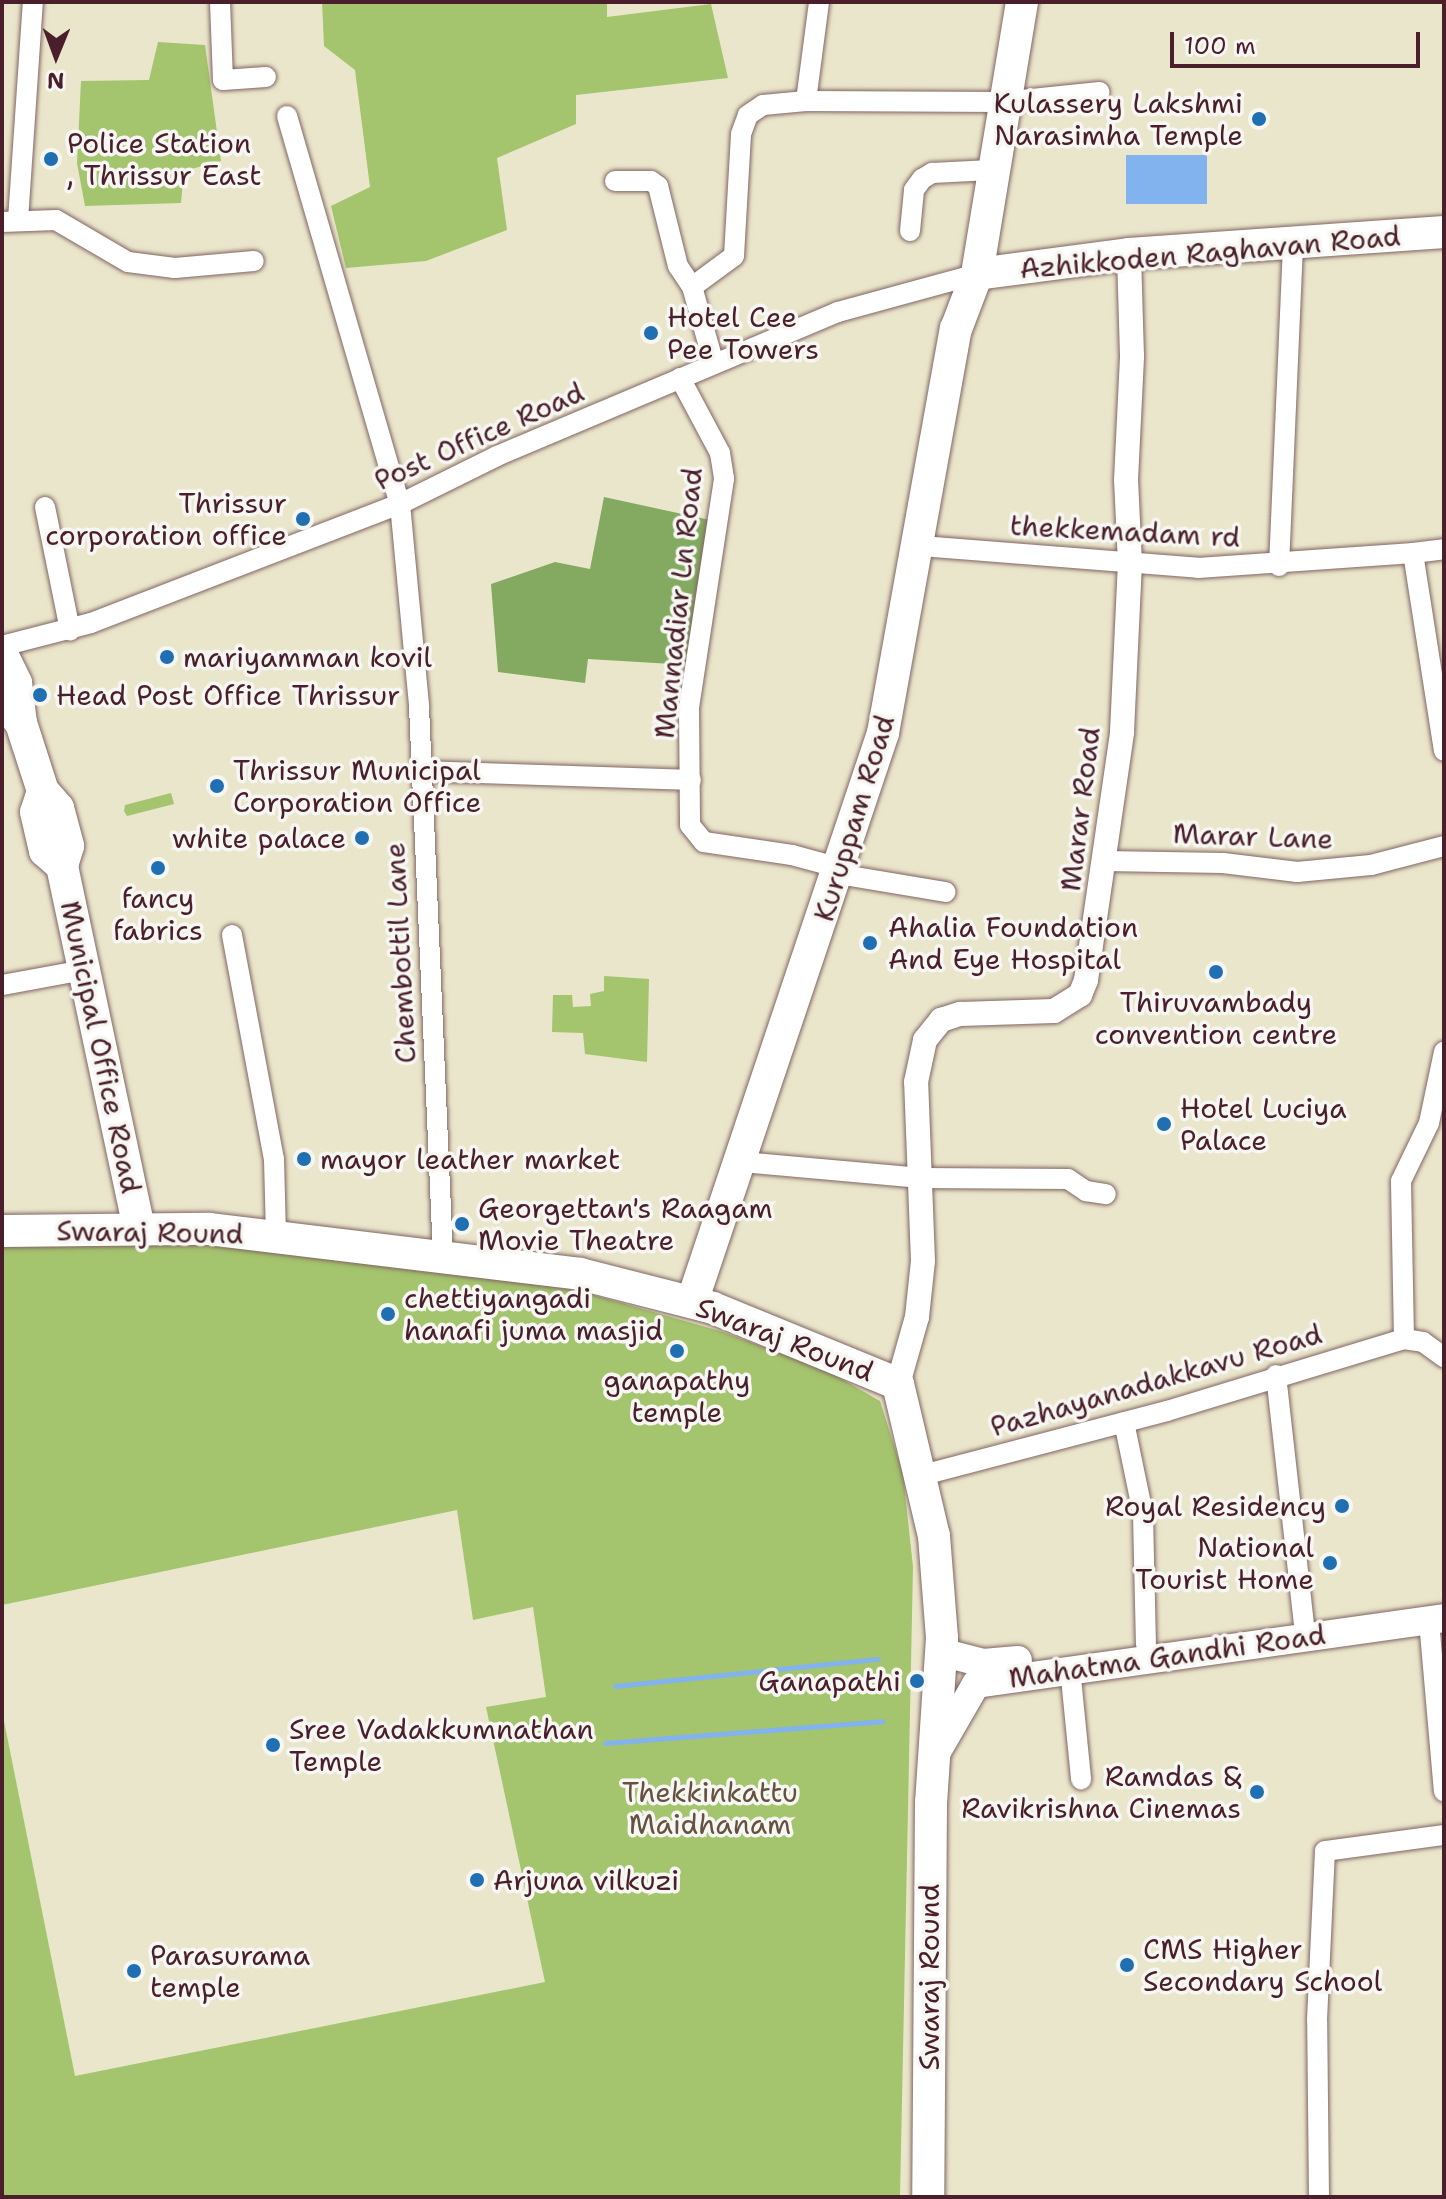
<!DOCTYPE html>
<style>
body{margin:0}
#map{position:relative;width:1446px;height:2199px;overflow:hidden;background:#eae6cb;font-family:"Shantell Sans",sans-serif}
div>[style]{position:absolute}
.green>*{inset:0;background:#a4c46d}
.forest>*{inset:0;background:#83aa60}
.water>*{inset:0;background:#82b3ee;transform-origin:0 0}
.stream>*{height:5px;margin:-2.5px;padding:0 2.5px;transform-origin:2.5px;border-radius:2.5px;background:#82b3ee}
.roads{filter:drop-shadow(0 0 2px #826563) drop-shadow(0 0 2px #826563)}
.minor>*{height:20px;margin:-10px;padding:0 10px;transform-origin:10px;border-radius:10px;background:#fff}
.tertiary>*{height:24px;margin:-12px;padding:0 12px;transform-origin:12px;border-radius:12px;background:#fff}
.secondary>*{height:28px;margin:-14px;padding:0 14px;transform-origin:14px;border-radius:14px;background:#fff}
.primary>*{height:32px;margin:-16px;padding:0 16px;transform-origin:16px;border-radius:16px;background:#fff}
.dots>*{width:22px;height:22px;translate:-50% -50%;box-sizing:border-box;border:4px solid #f6f6f2;border-radius:50%}
span{translate:-50% -50%;white-space:nowrap;text-align:center;line-height:1.15;-webkit-text-stroke:7px #f6f6f2;paint-order:stroke}
.poi-label{font-size:28px;color:#4a1f2b}
.right{translate:-100% -50%;text-align:right}
.left{translate:0 -50%;text-align:left}
.street-label{font-size:28px;color:#4a1f2b}
.park-label{font-size:28px;color:#65513f}
.frame{position:absolute;inset:0;border:4px solid #4a1f2b;pointer-events:none}
.north{position:absolute;left:16px;top:16px;width:80px;height:80px;-webkit-text-stroke:6px #f6f6f2;paint-order:stroke;rotate:181deg;font-size:22px;font-weight:700;line-height:32px;text-align:center;color:#4a1f2b}
.north::after{content:'';display:block;margin:auto;width:28px;height:36px;background:#4a1f2b;clip-path:polygon(50% 0,100% 100%,50% 72%,0 100%)}
.scale{position:absolute;left:1170px;top:32px;width:250px;height:36px;box-sizing:border-box;border:4px solid #4a1f2b;border-top:0;padding-left:10px;font-size:24px;line-height:28px;white-space:nowrap;color:#4a1f2b;-webkit-text-stroke:6px #f6f6f2;paint-order:stroke}
</style>
<div id="map">
<div class="green">
<div style="clip-path:polygon(322px 2px,607px 2px,607px 17px,711px 4px,728px 78px,576px 95px,576px 124px,497px 158px,507px 230px,426px 261px,346px 268px,331px 206px,370px 187px,355px 70px,324px 46px)"></div>
<div style="clip-path:polygon(158px 42px,205px 45px,221px 161px,184px 171px,181px 203px,85px 206px,77px 163px,81px 81px,149px 80px)"></div>
<div style="clip-path:polygon(171px 793px,174px 804px,127px 816px,124px 811px,125px 805px)"></div>
<div style="clip-path:polygon(604px 976px,649px 979px,647px 1062px,585px 1054px,583px 1033px,552px 1032px,553px 995px,572px 995px,573px 1007px,591px 1006px,590px 994px,604px 991px)"></div>
<div style="clip-path:polygon(195px 1241px,551px 1283px,720px 1331px,826px 1370px,880px 1401px,903px 1474px,913px 1567px,900px 2197px,2px 2197px,2px 1711px,75px 2076px,545px 1982px,486px 1707px,546px 1697px,533px 1607px,473px 1620px,457px 1510px,2px 1605px,2px 1247px)"></div>
</div>
<div class="forest">
<div style="clip-path:polygon(604px 497px,710px 520px,689px 665px,588px 659px,585px 683px,498px 672px,491px 584px,555px 562px,590px 569px)"></div>
</div>
<div class="water">
<div style="left:1207px;top:155px;width:49px;height:81px;rotate:90deg"></div>
</div>
<div class="stream">
<div style="left:615px;top:1686px;width:264px;rotate:-5.9deg"></div>
<div style="left:605px;top:1743px;width:278px;rotate:-4.5deg"></div>
</div>
<div class="roads">
<div class="minor">
<div style="left:220px;top:2px;width:78px;rotate:87.8deg"></div>
<div style="left:223px;top:80px;width:43px;rotate:-4deg"></div>
<div style="left:806px;top:101px;width:100px;rotate:-82.5deg"></div>
<div style="left:287px;top:116px;width:404px;rotate:73.8deg"></div>
<div style="left:400px;top:504px;width:203px;rotate:84.6deg"></div>
<div style="left:419px;top:706px;width:551px;rotate:87.5deg"></div>
<div style="left:615px;top:181px;width:36px"></div>
<div style="left:651px;top:181px;width:9px;rotate:36deg"></div>
<div style="left:658px;top:186px;width:82px;rotate:76deg"></div>
<div style="left:678px;top:266px;width:25px;rotate:56deg"></div>
<div style="left:18px;top:220px;width:219px;rotate:-86.1deg"></div>
<div style="left:2px;top:222px;width:54px;rotate:-2.1deg"></div>
<div style="left:56px;top:220px;width:83px;rotate:30.3deg"></div>
<div style="left:128px;top:262px;width:47px;rotate:7.3deg"></div>
<div style="left:175px;top:268px;width:79px;rotate:-5.1deg"></div>
<div style="left:910px;top:231px;width:41px;rotate:-84.4deg"></div>
<div style="left:914px;top:190px;width:14px;rotate:-54deg"></div>
<div style="left:922px;top:179px;width:12px;rotate:-31deg"></div>
<div style="left:932px;top:173px;width:59px;rotate:-2.9deg"></div>
<div style="left:714px;top:364px;width:80px;rotate:-105.9deg"></div>
<div style="left:692px;top:287px;width:52px;rotate:-36.4deg"></div>
<div style="left:734px;top:256px;width:122px;rotate:-86.7deg"></div>
<div style="left:741px;top:134px;width:20px;rotate:-70deg"></div>
<div style="left:748px;top:115px;width:18px;rotate:-34deg"></div>
<div style="left:763px;top:105px;width:43px;rotate:-5.3deg"></div>
<div style="left:806px;top:101px;width:197px;rotate:0.3deg"></div>
<div style="left:1003px;top:102px;width:97px;rotate:-5.9deg"></div>
<div style="left:680px;top:378px;width:85px;rotate:61.9deg"></div>
<div style="left:720px;top:453px;width:26px;rotate:81deg"></div>
<div style="left:724px;top:479px;width:231px;rotate:98.7deg"></div>
<div style="left:689px;top:707px;width:118px;rotate:89.5deg"></div>
<div style="left:690px;top:825px;width:22px;rotate:51deg"></div>
<div style="left:704px;top:842px;width:89px;rotate:8.4deg"></div>
<div style="left:792px;top:855px;width:50px;rotate:15.2deg"></div>
<div style="left:45px;top:507px;width:126px;rotate:78.5deg"></div>
<div style="left:921px;top:546px;width:278px;rotate:4.5deg"></div>
<div style="left:1198px;top:568px;width:216px;rotate:-4deg"></div>
<div style="left:1413px;top:553px;width:200px;rotate:81.1deg"></div>
<div style="left:1413px;top:553px;width:31px;rotate:-7deg"></div>
<div style="left:1279px;top:566px;width:326px;rotate:-87.5deg"></div>
<div style="left:2px;top:646px;width:92px;rotate:-14.5deg"></div>
<div style="left:91px;top:623px;width:331px;rotate:-21.1deg"></div>
<div style="left:400px;top:504px;width:108px;rotate:-26.3deg"></div>
<div style="left:497px;top:456px;width:370px;rotate:-22.9deg"></div>
<div style="left:838px;top:312px;width:144px;rotate:-15.3deg"></div>
<div style="left:421px;top:771px;width:270px;rotate:1.9deg"></div>
<div style="left:1105px;top:861px;width:118px;rotate:1deg"></div>
<div style="left:1223px;top:863px;width:75px;rotate:6.9deg"></div>
<div style="left:1297px;top:872px;width:74px;rotate:-5.4deg"></div>
<div style="left:1371px;top:865px;width:75px;rotate:-14.6deg"></div>
<div style="left:838px;top:874px;width:109px;rotate:9.5deg"></div>
<div style="left:232px;top:935px;width:228px;rotate:79.4deg"></div>
<div style="left:274px;top:1159px;width:76px;rotate:88.5deg"></div>
<div style="left:2px;top:985px;width:83px;rotate:-10.4deg"></div>
<div style="left:742px;top:1162px;width:180px;rotate:5.1deg"></div>
<div style="left:921px;top:1178px;width:147px;rotate:0.4deg"></div>
<div style="left:1068px;top:1179px;width:22px;rotate:34deg"></div>
<div style="left:1086px;top:1191px;width:20px;rotate:9deg"></div>
<div style="left:1404px;top:1339px;width:158px;rotate:-91.1deg"></div>
<div style="left:1401px;top:1181px;width:64px;rotate:-64.2deg"></div>
<div style="left:1429px;top:1123px;width:73px;rotate:-78.1deg"></div>
<div style="left:1276px;top:1375px;width:250px;rotate:83.6deg"></div>
<div style="left:1124px;top:1422px;width:94px;rotate:78.3deg"></div>
<div style="left:1143px;top:1514px;width:130px;rotate:88.7deg"></div>
<div style="left:923px;top:1475px;width:252px;rotate:-14.7deg"></div>
<div style="left:1167px;top:1411px;width:248px;rotate:-16.9deg"></div>
<div style="left:1404px;top:1339px;width:19px;rotate:9deg"></div>
<div style="left:1423px;top:1342px;width:26px;rotate:36deg"></div>
<div style="left:1429px;top:1621px;width:171px;rotate:85deg"></div>
<div style="left:1070px;top:1668px;width:112px;rotate:84.3deg"></div>
<div style="left:1319px;top:2197px;width:177px;rotate:-90.6deg"></div>
<div style="left:1317px;top:2020px;width:169px;rotate:-87.3deg"></div>
<div style="left:1325px;top:1851px;width:120px;rotate:-7.7deg"></div>
</div>
<div class="tertiary">
<div style="left:898px;top:1384px;width:70px;rotate:-74.2deg"></div>
<div style="left:917px;top:1317px;width:56px;rotate:-83.9deg"></div>
<div style="left:923px;top:1261px;width:179px;rotate:-92.2deg"></div>
<div style="left:916px;top:1082px;width:43px;rotate:-77.9deg"></div>
<div style="left:925px;top:1040px;width:26px;rotate:-51deg"></div>
<div style="left:941px;top:1020px;width:20px;rotate:-18deg"></div>
<div style="left:960px;top:1014px;width:94px;rotate:-1.8deg"></div>
<div style="left:1054px;top:1011px;width:31px;rotate:-32deg"></div>
<div style="left:1080px;top:995px;width:16px;rotate:-68deg"></div>
<div style="left:1086px;top:980px;width:251px;rotate:-81.7deg"></div>
<div style="left:1122px;top:732px;width:168px;rotate:-87.3deg"></div>
<div style="left:1130px;top:564px;width:84px;rotate:-92.7deg"></div>
<div style="left:1126px;top:480px;width:124px;rotate:-87.2deg"></div>
<div style="left:1132px;top:356px;width:102px;rotate:-91.7deg"></div>
</div>
<div class="secondary">
<div style="left:941px;top:1652px;width:43px;rotate:14.7deg"></div>
<div style="left:983px;top:1663px;width:35px;rotate:-5deg"></div>
<div style="left:935px;top:1755px;width:82px;rotate:-60deg"></div>
<div style="left:976px;top:1684px;width:473px;rotate:-8deg"></div>
</div>
<div class="primary">
<div style="left:977px;top:274px;width:153px;rotate:-7.5deg"></div>
<div style="left:1129px;top:254px;width:316px;rotate:-4deg"></div>
<div style="left:2px;top:654px;width:32px;rotate:64deg"></div>
<div style="left:16px;top:683px;width:40px;rotate:82.9deg"></div>
<div style="left:2px;top:701px;width:29px;rotate:49deg"></div>
<div style="left:21px;top:723px;width:71px;rotate:72.1deg"></div>
<div style="left:43px;top:791px;width:22px;rotate:108deg"></div>
<div style="left:36px;top:812px;width:40px;rotate:77deg"></div>
<div style="left:45px;top:851px;width:23px;rotate:41deg"></div>
<div style="left:62px;top:866px;width:370px;rotate:78deg"></div>
<div style="left:43px;top:791px;width:23px;rotate:49deg"></div>
<div style="left:58px;top:808px;width:39px;rotate:75deg"></div>
<div style="left:68px;top:846px;width:21px;rotate:107deg"></div>
<div style="left:2px;top:1231px;width:207px;rotate:-0.6deg"></div>
<div style="left:209px;top:1229px;width:374px;rotate:6.9deg"></div>
<div style="left:580px;top:1274px;width:137px;rotate:14.3deg"></div>
<div style="left:713px;top:1308px;width:200px;rotate:22.3deg"></div>
<div style="left:898px;top:1384px;width:156px;rotate:76.7deg"></div>
<div style="left:934px;top:1536px;width:102px;rotate:85.5deg"></div>
<div style="left:942px;top:1638px;width:164px;rotate:93.8deg"></div>
<div style="left:931px;top:1802px;width:395px;rotate:90.4deg"></div>
<div style="left:692px;top:1302px;width:600px;rotate:-71.44deg"></div>
<div style="left:883px;top:733px;width:411px;rotate:-79.8deg"></div>
<div style="left:956px;top:329px;width:59px;rotate:-69.1deg"></div>
<div style="left:977px;top:274px;width:276px;rotate:-80.6deg"></div>
</div>
</div>
<div class="dots">
<div style="left:1259px;top:119px;background:#1f6fb2"></div>
<div style="left:51px;top:159px;background:#1f6fb2"></div>
<div style="left:651px;top:333px;background:#1f6fb2"></div>
<div style="left:303px;top:519px;background:#1f6fb2"></div>
<div style="left:167px;top:657px;background:#1f6fb2"></div>
<div style="left:40px;top:695px;background:#1f6fb2"></div>
<div style="left:217px;top:786px;background:#1f6fb2"></div>
<div style="left:362px;top:838px;background:#1f6fb2"></div>
<div style="left:158px;top:868px;background:#1f6fb2"></div>
<div style="left:870px;top:943px;background:#1f6fb2"></div>
<div style="left:1216px;top:972px;background:#1f6fb2"></div>
<div style="left:1164px;top:1124px;background:#1f6fb2"></div>
<div style="left:304px;top:1159px;background:#1f6fb2"></div>
<div style="left:462px;top:1224px;background:#1f6fb2"></div>
<div style="left:388px;top:1314px;background:#1f6fb2"></div>
<div style="left:677px;top:1351px;background:#1f6fb2"></div>
<div style="left:1342px;top:1506px;background:#1f6fb2"></div>
<div style="left:1330px;top:1563px;background:#1f6fb2"></div>
<div style="left:917px;top:1681px;background:#1f6fb2"></div>
<div style="left:273px;top:1745px;background:#1f6fb2"></div>
<div style="left:1257px;top:1792px;background:#1f6fb2"></div>
<div style="left:477px;top:1880px;background:#1f6fb2"></div>
<div style="left:1127px;top:1965px;background:#1f6fb2"></div>
<div style="left:134px;top:1971px;background:#1f6fb2"></div>
</div>
<div class="poi-label">
<span class="right" style="left:1243px;top:119px">Kulassery Lakshmi<br>Narasimha Temple</span>
<span class="left" style="left:67px;top:159px">Police Station<br>, Thrissur East</span>
<span class="left" style="left:667px;top:333px">Hotel Cee<br>Pee Towers</span>
<span class="right" style="left:287px;top:519px">Thrissur<br>corporation office</span>
<span class="left" style="left:183px;top:657px">mariyamman kovil</span>
<span class="left" style="left:56px;top:695px">Head Post Office Thrissur</span>
<span class="left" style="left:233px;top:786px">Thrissur Municipal<br>Corporation Office</span>
<span class="right" style="left:346px;top:838px">white palace</span>
<span style="left:158px;top:914px">fancy<br>fabrics</span>
<span class="left" style="left:888px;top:943px">Ahalia Foundation<br>And Eye Hospital</span>
<span style="left:1216px;top:1018px">Thiruvambady<br>convention centre</span>
<span class="left" style="left:1180px;top:1124px">Hotel Luciya<br>Palace</span>
<span class="left" style="left:320px;top:1159px">mayor leather market</span>
<span class="left" style="left:478px;top:1224px">Georgettan's Raagam<br>Movie Theatre</span>
<span class="left" style="left:404px;top:1314px">chettiyangadi<br>hanafi juma masjid</span>
<span style="left:677px;top:1396px">ganapathy<br>temple</span>
<span class="right" style="left:1326px;top:1506px">Royal Residency</span>
<span class="right" style="left:1314px;top:1563px">National<br>Tourist Home</span>
<span class="right" style="left:901px;top:1681px">Ganapathi</span>
<span class="left" style="left:289px;top:1745px">Sree Vadakkumnathan<br>Temple</span>
<span class="right" style="left:1241px;top:1792px">Ramdas &amp;<br>Ravikrishna Cinemas</span>
<span class="left" style="left:493px;top:1880px">Arjuna vilkuzi</span>
<span class="left" style="left:1143px;top:1965px">CMS Higher<br>Secondary School</span>
<span class="left" style="left:150px;top:1971px">Parasurama<br>temple</span>
</div>
<div class="street-label">
<span style="left:1210px;top:252px;rotate:-5deg">Azhikkoden Raghavan Road</span>
<span style="left:479px;top:436px;rotate:-24deg">Post Office Road</span>
<span style="left:1125px;top:531px;rotate:3deg">thekkemadam rd</span>
<span style="left:678px;top:603px;rotate:-84deg">Mannadiar Ln Road</span>
<span style="left:1080px;top:809px;rotate:-83deg">Marar Road</span>
<span style="left:854px;top:818px;rotate:-73deg">Kuruppam Road</span>
<span style="left:1253px;top:836px;rotate:2deg">Marar Lane</span>
<span style="left:400px;top:953px;rotate:-93deg">Chembottil Lane</span>
<span style="left:101px;top:1047px;rotate:78deg">Municipal Office Road</span>
<span style="left:150px;top:1232px;rotate:1deg">Swaraj Round</span>
<span style="left:785px;top:1339px;rotate:21deg">Swaraj Round</span>
<span style="left:1156px;top:1380px;rotate:-16deg">Pazhayanadakkavu Road</span>
<span style="left:1167px;top:1656px;rotate:-8deg">Mahatma Gandhi Road</span>
<span style="left:929px;top:1977px;rotate:-90deg">Swaraj Round</span>
</div>
<div class="park-label">
<span style="left:710px;top:1808px">Thekkinkattu<br>Maidhanam</span>
</div>
<div class="frame"></div>
<div class="north">N</div>
<div class="scale">100 m</div>
</div>
